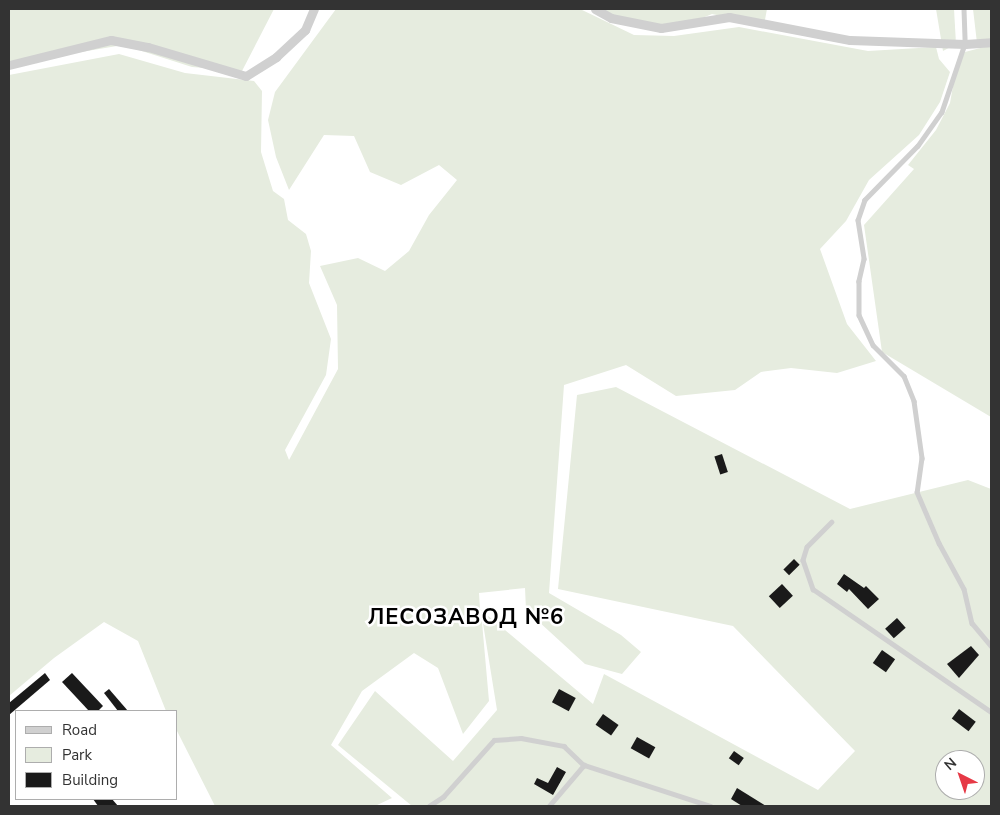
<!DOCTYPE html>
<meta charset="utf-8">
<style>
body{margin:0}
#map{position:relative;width:1000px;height:815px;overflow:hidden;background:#fff;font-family:"Nunito Sans",sans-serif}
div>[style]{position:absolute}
.green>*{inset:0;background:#e6ecdf}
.building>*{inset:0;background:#1a1a1a;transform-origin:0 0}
.lane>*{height:4.5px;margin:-2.25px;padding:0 2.25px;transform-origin:2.25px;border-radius:2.25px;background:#d0d0d0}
.street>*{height:9px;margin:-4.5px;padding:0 4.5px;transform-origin:4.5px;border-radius:4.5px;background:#d0d0d0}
span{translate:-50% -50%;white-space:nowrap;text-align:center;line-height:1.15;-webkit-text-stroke:5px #fff;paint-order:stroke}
.district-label{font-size:22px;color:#000;font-weight:700;letter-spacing:1px}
.frame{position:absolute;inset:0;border:10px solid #333;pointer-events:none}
.legend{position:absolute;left:15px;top:710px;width:162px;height:90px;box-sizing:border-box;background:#fff;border:1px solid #adadad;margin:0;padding:6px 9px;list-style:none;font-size:15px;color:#333}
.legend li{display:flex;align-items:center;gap:10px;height:25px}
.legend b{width:25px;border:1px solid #adadad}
.north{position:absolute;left:935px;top:750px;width:50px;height:50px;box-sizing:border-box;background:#fff;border:1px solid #adadad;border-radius:50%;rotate:319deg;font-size:14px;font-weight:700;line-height:20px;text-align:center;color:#333}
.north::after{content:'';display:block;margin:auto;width:18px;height:22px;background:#e63946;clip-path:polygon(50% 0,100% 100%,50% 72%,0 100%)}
</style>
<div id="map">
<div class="green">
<div style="clip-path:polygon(9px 9px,274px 9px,242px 71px,192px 67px,123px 45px,9px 64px)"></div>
<div style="clip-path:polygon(evenodd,336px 9px,580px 9px,634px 35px,674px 36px,739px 27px,868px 51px,936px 47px,939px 59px,950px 72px,940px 102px,919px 135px,869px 180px,846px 221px,820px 249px,847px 324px,876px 361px,837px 373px,791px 368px,761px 372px,735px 390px,676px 396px,626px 365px,564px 385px,549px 593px,621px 635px,641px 652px,622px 674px,585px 664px,526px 610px,525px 588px,479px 593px,480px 609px,593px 704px,604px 674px,818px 790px,855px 751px,733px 626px,558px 589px,577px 395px,616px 387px,850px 509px,968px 480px,991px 489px,991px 806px,412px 806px,338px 745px,375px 691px,453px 761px,497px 710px,481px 611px,489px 701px,463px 734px,438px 668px,414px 653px,362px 691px,331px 745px,392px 798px,375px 806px,215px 806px,176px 729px,176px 711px,166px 711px,138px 641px,104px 622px,54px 658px,9px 696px,9px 75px,119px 54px,185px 73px,254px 81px,262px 91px,261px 152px,273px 191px,284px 199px,288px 220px,306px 234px,311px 251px,309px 283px,331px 339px,326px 375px,285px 450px,289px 460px,338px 369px,337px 305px,320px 266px,358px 258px,385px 271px,409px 251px,429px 215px,457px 180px,439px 165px,401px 185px,370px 172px,354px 136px,324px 135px,289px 190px,276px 157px,268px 120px,275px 92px,336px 9px,945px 760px,975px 760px,975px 790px,945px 790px,945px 760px)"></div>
<div style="clip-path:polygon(599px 9px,767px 9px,764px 25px,712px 14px,678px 28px,620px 19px)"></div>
<div style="clip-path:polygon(936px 9px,954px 9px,956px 44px,943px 51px)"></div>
<div style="clip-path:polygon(973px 9px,991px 9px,991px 417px,882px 352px,864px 225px,914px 169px,908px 165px,936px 130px,950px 103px,956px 69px,965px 52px,988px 46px,977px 43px)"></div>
</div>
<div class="building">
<div style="left:722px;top:454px;width:19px;height:8px;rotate:72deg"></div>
<div style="left:794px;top:559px;width:8px;height:15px;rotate:45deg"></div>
<div style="clip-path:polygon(844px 574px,864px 588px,866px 586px,879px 599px,868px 609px,849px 589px,847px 592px,837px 584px)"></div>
<div style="left:782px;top:584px;width:16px;height:18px;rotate:47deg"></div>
<div style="left:897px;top:618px;width:13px;height:16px;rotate:48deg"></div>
<div style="clip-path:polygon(971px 646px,979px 655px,959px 678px,947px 664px)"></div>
<div style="left:882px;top:650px;width:16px;height:16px;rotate:35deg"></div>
<div style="clip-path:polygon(45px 673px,50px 680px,9px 715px,9px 703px)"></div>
<div style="clip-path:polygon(72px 673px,103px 706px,98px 711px,89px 711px,62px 682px)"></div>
<div style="clip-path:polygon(109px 689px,128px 711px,118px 711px,104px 693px)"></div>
<div style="left:559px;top:689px;width:19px;height:15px;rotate:28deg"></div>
<div style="left:959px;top:709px;width:21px;height:12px;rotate:37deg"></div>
<div style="left:603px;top:714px;width:19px;height:13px;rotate:35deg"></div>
<div style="left:637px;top:737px;width:21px;height:13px;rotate:29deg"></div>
<div style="left:734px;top:751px;width:12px;height:9px;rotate:35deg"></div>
<div style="clip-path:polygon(557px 767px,566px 772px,553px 795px,534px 784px,537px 778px,548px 783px)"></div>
<div style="clip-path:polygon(737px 788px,766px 806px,742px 806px,731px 799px)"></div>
<div style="clip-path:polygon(93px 799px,112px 799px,118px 806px,98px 806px)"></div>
</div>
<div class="lane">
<div style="left:964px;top:9px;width:35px;rotate:88deg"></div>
<div style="left:965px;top:44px;width:72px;rotate:108.7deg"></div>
<div style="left:942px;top:112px;width:42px;rotate:125.2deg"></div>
<div style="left:918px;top:146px;width:76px;rotate:134.5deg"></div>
<div style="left:865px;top:200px;width:21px;rotate:109deg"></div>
<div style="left:858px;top:220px;width:39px;rotate:81deg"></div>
<div style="left:864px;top:259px;width:23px;rotate:103deg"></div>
<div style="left:859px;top:281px;width:34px;rotate:90deg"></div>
<div style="left:859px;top:315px;width:33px;rotate:65deg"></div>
<div style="left:873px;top:345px;width:44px;rotate:45deg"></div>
<div style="left:904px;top:376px;width:27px;rotate:68deg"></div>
<div style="left:914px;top:401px;width:58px;rotate:82deg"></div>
<div style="left:922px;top:458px;width:34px;rotate:98deg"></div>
<div style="left:917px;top:492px;width:56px;rotate:66.7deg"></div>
<div style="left:939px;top:543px;width:52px;rotate:61.5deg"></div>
<div style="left:964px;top:589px;width:35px;rotate:77deg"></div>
<div style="left:972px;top:623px;width:30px;rotate:50deg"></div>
<div style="left:832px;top:522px;width:35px;rotate:135deg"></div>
<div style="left:807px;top:547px;width:14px;rotate:107deg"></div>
<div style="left:803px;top:560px;width:31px;rotate:71deg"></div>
<div style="left:813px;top:589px;width:216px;rotate:34.6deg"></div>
<div style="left:429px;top:806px;width:17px;rotate:-33deg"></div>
<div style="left:443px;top:797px;width:76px;rotate:-48.2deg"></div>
<div style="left:494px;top:740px;width:27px;rotate:-4deg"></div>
<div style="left:521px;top:738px;width:44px;rotate:10.5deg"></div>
<div style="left:564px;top:746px;width:28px;rotate:44deg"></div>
<div style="left:584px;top:765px;width:133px;rotate:17.9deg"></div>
<div style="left:549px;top:806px;width:54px;rotate:-49.5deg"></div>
</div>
<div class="street">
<div style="left:595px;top:9px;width:18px;rotate:29deg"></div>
<div style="left:611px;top:18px;width:51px;rotate:11.3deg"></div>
<div style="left:661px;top:28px;width:69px;rotate:-9.2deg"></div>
<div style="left:729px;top:17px;width:123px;rotate:10.8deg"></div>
<div style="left:850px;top:40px;width:115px;rotate:2deg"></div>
<div style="left:965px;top:44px;width:26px;rotate:-4deg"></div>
<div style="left:9px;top:65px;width:105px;rotate:-13.8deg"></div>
<div style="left:111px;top:40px;width:38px;rotate:11deg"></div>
<div style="left:148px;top:47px;width:102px;rotate:16.5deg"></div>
<div style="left:246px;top:76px;width:36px;rotate:-32deg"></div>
<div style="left:276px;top:57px;width:40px;rotate:-43deg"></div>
<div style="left:305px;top:30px;width:23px;rotate:-67deg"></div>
</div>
<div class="district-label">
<span style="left:466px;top:618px">ЛЕСОЗАВОД №6</span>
</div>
<div class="frame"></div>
<ul class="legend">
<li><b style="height:6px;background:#d0d0d0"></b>Road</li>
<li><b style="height:14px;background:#e6ecdf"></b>Park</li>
<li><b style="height:14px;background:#1a1a1a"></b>Building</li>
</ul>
<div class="north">N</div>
</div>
